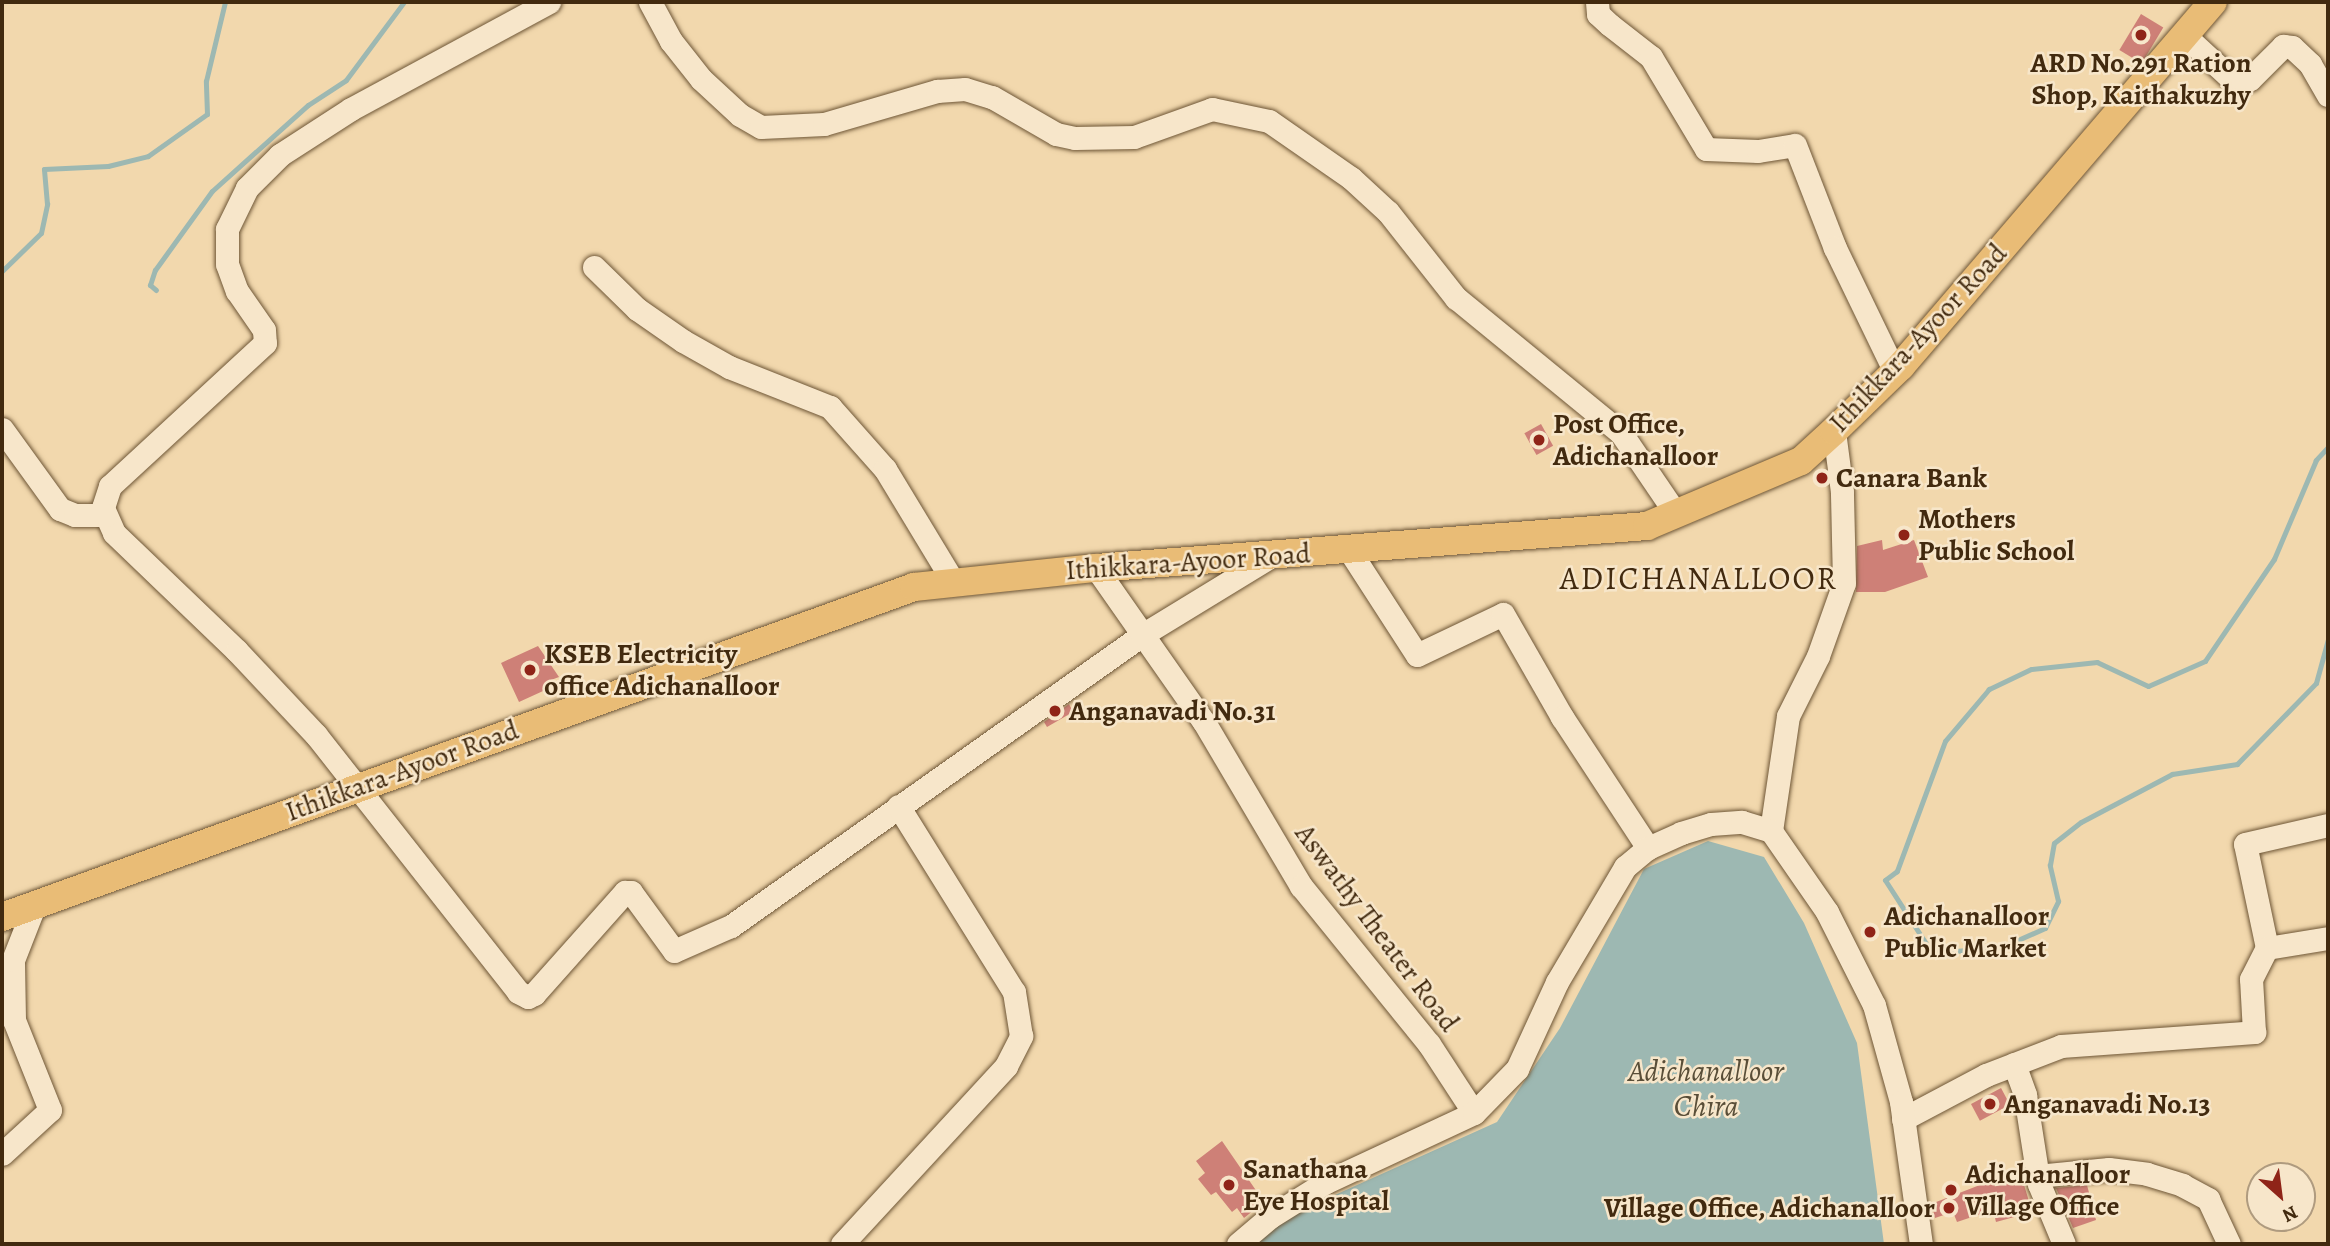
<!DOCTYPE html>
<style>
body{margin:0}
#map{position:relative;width:2330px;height:1246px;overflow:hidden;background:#f2d8ad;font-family:Alegreya,serif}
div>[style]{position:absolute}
.water>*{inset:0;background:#9db8b2}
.stream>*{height:5px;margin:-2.5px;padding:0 2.5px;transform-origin:2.5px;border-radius:2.5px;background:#9db8b2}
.building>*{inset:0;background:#ce8077;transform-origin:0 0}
.roads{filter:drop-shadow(0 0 2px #6e5636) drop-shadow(0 0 2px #6e5636)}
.minor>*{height:23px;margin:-11.5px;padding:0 11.5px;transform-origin:11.5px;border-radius:11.5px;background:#f7e6ca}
.major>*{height:28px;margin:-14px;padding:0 14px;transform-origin:14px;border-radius:14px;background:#e9bc76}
.dots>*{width:19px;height:19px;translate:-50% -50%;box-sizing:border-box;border:4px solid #f7e6ca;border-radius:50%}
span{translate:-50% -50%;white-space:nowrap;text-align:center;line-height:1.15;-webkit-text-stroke:5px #f7e6ca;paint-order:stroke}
.poi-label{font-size:28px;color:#422a0f;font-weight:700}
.left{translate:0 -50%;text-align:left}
.right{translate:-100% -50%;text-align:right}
.street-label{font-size:28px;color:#422a0f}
.water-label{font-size:30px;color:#594e38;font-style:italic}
.quarter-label{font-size:32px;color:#422a0f;letter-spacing:2px}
.frame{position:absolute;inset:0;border:4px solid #422a0f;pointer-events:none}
.north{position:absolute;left:2246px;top:1162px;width:70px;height:70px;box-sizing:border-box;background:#f7e6ca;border:2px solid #af9b7f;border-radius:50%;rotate:152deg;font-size:19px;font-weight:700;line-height:28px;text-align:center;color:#422a0f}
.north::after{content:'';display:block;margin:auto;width:24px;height:32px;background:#8f2418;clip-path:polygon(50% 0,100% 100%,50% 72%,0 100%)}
</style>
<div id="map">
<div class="water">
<div style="clip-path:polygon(1708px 841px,1764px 857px,1804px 923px,1857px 1043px,1884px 1244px,1254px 1244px,1286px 1217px,1497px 1122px,1560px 1028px,1644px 869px)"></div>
</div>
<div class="stream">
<div style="left:2px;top:271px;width:54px;rotate:-44.3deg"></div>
<div style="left:41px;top:233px;width:30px;rotate:-78deg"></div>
<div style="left:47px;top:204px;width:35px;rotate:-95deg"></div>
<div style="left:44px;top:169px;width:64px;rotate:-2.7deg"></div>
<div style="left:108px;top:166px;width:41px;rotate:-14deg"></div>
<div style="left:148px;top:156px;width:72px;rotate:-35.4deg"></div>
<div style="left:207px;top:114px;width:33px;rotate:-92deg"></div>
<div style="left:206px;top:81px;width:81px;rotate:-76.5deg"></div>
<div style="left:156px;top:290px;width:8px;rotate:-140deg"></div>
<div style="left:150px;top:285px;width:16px;rotate:-72deg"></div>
<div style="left:155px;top:270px;width:97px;rotate:-54.2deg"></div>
<div style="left:212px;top:191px;width:129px;rotate:-41.9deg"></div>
<div style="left:308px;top:105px;width:45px;rotate:-33.3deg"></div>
<div style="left:346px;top:80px;width:97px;rotate:-53.4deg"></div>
<div style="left:2328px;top:447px;width:18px;rotate:133deg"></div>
<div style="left:2316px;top:460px;width:108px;rotate:113deg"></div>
<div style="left:2274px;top:559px;width:123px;rotate:124.1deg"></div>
<div style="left:2205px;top:661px;width:62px;rotate:156.3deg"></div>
<div style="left:2148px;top:686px;width:56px;rotate:-154.8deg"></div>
<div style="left:2097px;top:662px;width:66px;rotate:173.9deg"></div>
<div style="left:2031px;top:669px;width:47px;rotate:154.5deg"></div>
<div style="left:1989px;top:689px;width:68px;rotate:130.2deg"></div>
<div style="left:1945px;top:741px;width:139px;rotate:110.3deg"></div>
<div style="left:1897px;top:871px;width:15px;rotate:143deg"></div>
<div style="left:1885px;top:880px;width:87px;rotate:57.2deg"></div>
<div style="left:1932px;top:953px;width:70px;rotate:-4.9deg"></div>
<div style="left:2002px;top:947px;width:47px;rotate:-23.8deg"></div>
<div style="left:2045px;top:928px;width:30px;rotate:-64deg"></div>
<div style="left:2058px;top:901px;width:37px;rotate:-103deg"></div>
<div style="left:2050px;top:865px;width:22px;rotate:-80deg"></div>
<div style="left:2054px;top:843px;width:34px;rotate:-38deg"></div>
<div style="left:2081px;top:822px;width:103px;rotate:-27.8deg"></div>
<div style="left:2172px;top:774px;width:66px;rotate:-8.7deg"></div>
<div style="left:2237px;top:764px;width:113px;rotate:-45.7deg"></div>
<div style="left:2316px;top:683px;width:46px;rotate:-74.7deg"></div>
</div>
<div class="building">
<div style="left:2141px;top:14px;width:26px;height:42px;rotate:31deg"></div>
<div style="left:1541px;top:424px;width:25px;height:19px;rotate:61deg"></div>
<div style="clip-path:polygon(1882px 540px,1883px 550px,1914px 540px,1928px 577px,1885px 592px,1856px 592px,1857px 546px)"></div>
<div style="clip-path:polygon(538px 646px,559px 677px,551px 680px,554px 686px,519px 702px,501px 663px)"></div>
<div style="clip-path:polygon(1069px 704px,1073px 712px,1047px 727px,1044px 722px)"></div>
<div style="left:2001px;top:1088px;width:19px;height:34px;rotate:62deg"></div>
<div style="clip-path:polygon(1222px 1141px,1264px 1202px,1244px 1218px,1237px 1208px,1232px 1212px,1216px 1192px,1211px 1195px,1198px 1179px,1205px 1173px,1196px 1161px)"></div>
<div style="clip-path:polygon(2022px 1178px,2031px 1208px,2018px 1216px,1996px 1222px,1993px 1210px,1957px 1222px,1953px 1212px,1935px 1218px,1931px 1204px,1985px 1183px)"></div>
<div style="clip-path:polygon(2087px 1185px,2096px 1220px,2073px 1228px,2056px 1188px)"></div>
</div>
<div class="roads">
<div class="minor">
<div style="left:549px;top:2px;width:225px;rotate:151.6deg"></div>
<div style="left:351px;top:109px;width:85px;rotate:147.1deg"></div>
<div style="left:280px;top:155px;width:47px;rotate:135deg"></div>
<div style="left:247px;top:188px;width:46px;rotate:116deg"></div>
<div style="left:227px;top:229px;width:35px;rotate:90deg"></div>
<div style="left:227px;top:264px;width:29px;rotate:70deg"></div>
<div style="left:237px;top:291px;width:47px;rotate:55.3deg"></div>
<div style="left:264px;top:330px;width:13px;rotate:86deg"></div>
<div style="left:265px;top:343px;width:211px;rotate:137.3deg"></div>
<div style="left:110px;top:486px;width:23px;rotate:108deg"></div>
<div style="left:103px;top:508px;width:27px;rotate:66deg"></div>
<div style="left:114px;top:533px;width:170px;rotate:43.8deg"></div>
<div style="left:237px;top:651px;width:115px;rotate:46.8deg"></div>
<div style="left:316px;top:735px;width:327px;rotate:51.8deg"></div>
<div style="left:518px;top:992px;width:11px;rotate:27deg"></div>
<div style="left:528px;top:997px;width:7px;rotate:-27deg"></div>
<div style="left:534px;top:994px;width:137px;rotate:-48.3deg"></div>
<div style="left:625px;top:892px;width:6px"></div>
<div style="left:631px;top:892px;width:73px;rotate:53.9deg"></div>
<div style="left:674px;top:951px;width:62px;rotate:-23.7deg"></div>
<div style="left:731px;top:926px;width:504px;rotate:-35.3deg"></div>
<div style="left:1142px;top:635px;width:153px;rotate:-31.4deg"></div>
<div style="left:650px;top:2px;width:44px;rotate:61.7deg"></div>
<div style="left:671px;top:41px;width:48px;rotate:51.7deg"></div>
<div style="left:701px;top:79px;width:53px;rotate:42.7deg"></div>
<div style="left:740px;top:115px;width:24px;rotate:30deg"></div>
<div style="left:761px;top:127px;width:63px;rotate:-2.7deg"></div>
<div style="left:824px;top:124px;width:118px;rotate:-16.3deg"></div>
<div style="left:937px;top:91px;width:28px;rotate:-4deg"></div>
<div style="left:965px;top:89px;width:28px;rotate:17deg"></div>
<div style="left:992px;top:97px;width:74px;rotate:30deg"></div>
<div style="left:1056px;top:134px;width:19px;rotate:12deg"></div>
<div style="left:1075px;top:138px;width:59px;rotate:-1deg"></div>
<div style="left:1134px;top:137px;width:83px;rotate:-19.7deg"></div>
<div style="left:1212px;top:109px;width:58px;rotate:11.9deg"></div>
<div style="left:1269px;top:121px;width:100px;rotate:34.8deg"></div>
<div style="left:1351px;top:178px;width:50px;rotate:42.6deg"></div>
<div style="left:1388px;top:212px;width:110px;rotate:51.7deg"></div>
<div style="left:1456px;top:298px;width:213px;rotate:39.3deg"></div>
<div style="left:1621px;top:433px;width:98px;rotate:55.8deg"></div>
<div style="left:1597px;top:2px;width:12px;rotate:85deg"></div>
<div style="left:1598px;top:14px;width:16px;rotate:43deg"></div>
<div style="left:1610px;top:25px;width:52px;rotate:38deg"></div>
<div style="left:1651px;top:57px;width:107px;rotate:59.1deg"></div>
<div style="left:1706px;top:149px;width:52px;rotate:2.2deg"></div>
<div style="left:1758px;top:151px;width:37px;rotate:-9deg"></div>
<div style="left:1795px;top:145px;width:110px;rotate:68.8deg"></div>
<div style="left:1835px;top:248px;width:138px;rotate:64.2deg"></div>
<div style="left:2184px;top:35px;width:69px;rotate:42.7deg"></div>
<div style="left:2235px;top:82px;width:15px;rotate:-11deg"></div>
<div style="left:2250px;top:79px;width:47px;rotate:-45deg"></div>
<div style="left:2283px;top:46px;width:9px;rotate:6deg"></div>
<div style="left:2292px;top:47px;width:25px;rotate:43deg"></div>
<div style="left:2310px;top:64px;width:36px;rotate:60deg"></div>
<div style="left:594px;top:267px;width:60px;rotate:44.3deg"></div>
<div style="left:637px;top:309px;width:56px;rotate:34.8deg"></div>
<div style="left:683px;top:341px;width:53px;rotate:29.5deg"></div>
<div style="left:729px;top:367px;width:109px;rotate:21.6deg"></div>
<div style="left:830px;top:407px;width:83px;rotate:48.4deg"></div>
<div style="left:885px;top:469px;width:133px;rotate:58.8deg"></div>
<div style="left:2px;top:429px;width:99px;rotate:54.1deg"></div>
<div style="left:60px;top:509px;width:16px;rotate:22deg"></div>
<div style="left:75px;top:515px;width:30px"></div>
<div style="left:1349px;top:550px;width:125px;rotate:57.1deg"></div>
<div style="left:1417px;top:655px;width:95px;rotate:-25.5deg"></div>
<div style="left:1503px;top:614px;width:119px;rotate:60.2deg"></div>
<div style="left:1562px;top:717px;width:157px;rotate:56.7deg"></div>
<div style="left:1096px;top:568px;width:188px;rotate:55deg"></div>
<div style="left:1204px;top:722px;width:191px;rotate:59.4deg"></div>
<div style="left:1301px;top:886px;width:203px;rotate:51deg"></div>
<div style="left:1429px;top:1044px;width:82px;rotate:56.9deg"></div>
<div style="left:1771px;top:831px;width:116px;rotate:-81.6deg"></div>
<div style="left:1788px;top:716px;width:67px;rotate:-63.4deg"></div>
<div style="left:1818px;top:656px;width:77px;rotate:-70.4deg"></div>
<div style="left:1844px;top:583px;width:91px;rotate:-91.3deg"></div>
<div style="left:1842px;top:492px;width:62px;rotate:-97.5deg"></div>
<div style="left:2267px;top:948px;width:106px;rotate:-101.9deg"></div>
<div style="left:2245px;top:844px;width:85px;rotate:-12.9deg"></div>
<div style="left:2014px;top:1064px;width:33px;rotate:70deg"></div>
<div style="left:2025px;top:1095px;width:90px;rotate:81.1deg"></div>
<div style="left:2039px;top:1184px;width:65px;rotate:67.4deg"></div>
<div style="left:1903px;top:1119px;width:94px;rotate:-27.9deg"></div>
<div style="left:1986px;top:1075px;width:80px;rotate:-21.1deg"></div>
<div style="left:2061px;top:1046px;width:194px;rotate:-4.1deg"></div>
<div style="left:2254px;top:1032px;width:53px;rotate:-93.2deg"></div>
<div style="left:2251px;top:979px;width:35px;rotate:-63deg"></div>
<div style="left:2267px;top:948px;width:62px;rotate:-9.3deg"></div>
<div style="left:2px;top:1154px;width:65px;rotate:-42.5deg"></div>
<div style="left:50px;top:1110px;width:97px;rotate:-111.8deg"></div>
<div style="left:14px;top:1020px;width:60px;rotate:-91deg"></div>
<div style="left:13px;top:960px;width:60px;rotate:-68.6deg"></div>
<div style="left:2037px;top:1176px;width:72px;rotate:-5.6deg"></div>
<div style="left:2109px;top:1169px;width:38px;rotate:7deg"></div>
<div style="left:2147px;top:1174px;width:37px;rotate:17deg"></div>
<div style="left:2182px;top:1185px;width:30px;rotate:28deg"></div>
<div style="left:2208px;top:1199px;width:50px;rotate:65deg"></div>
<div style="left:842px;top:1244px;width:242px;rotate:-47.3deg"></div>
<div style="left:1006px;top:1066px;width:34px;rotate:-63deg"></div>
<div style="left:1021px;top:1036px;width:45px;rotate:-99deg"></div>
<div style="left:1014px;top:992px;width:219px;rotate:-121.9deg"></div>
<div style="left:1238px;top:1244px;width:42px;rotate:-40.2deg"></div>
<div style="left:1270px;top:1217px;width:66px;rotate:-32deg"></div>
<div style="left:1326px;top:1182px;width:163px;rotate:-25deg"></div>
<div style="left:1474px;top:1113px;width:62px;rotate:-45.7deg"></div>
<div style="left:1517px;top:1069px;width:96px;rotate:-65.3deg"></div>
<div style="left:1557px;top:982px;width:134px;rotate:-59.4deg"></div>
<div style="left:1625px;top:867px;width:30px;rotate:-40deg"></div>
<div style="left:1648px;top:848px;width:36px;rotate:-24deg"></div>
<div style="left:1681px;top:833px;width:31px;rotate:-17deg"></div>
<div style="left:1711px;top:824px;width:31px;rotate:-4deg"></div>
<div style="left:1742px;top:822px;width:30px;rotate:17deg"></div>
<div style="left:1771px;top:831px;width:98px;rotate:55.3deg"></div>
<div style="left:1827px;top:912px;width:104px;rotate:63.2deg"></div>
<div style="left:1874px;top:1005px;width:101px;rotate:74.4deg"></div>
<div style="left:1901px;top:1102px;width:143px;rotate:82deg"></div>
</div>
<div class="major">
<div style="left:2px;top:917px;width:970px;rotate:-19.89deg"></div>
<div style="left:914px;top:587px;width:183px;rotate:-6deg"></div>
<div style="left:1096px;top:568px;width:553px;rotate:-4.36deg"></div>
<div style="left:1647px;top:526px;width:167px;rotate:-22.9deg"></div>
<div style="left:1801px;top:461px;width:45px;rotate:-42.3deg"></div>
<div style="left:1834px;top:431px;width:93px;rotate:-44.1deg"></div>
<div style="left:1901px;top:366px;width:479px;rotate:-49.4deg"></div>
</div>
</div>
<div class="dots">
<div style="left:2141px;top:35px;background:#8f2418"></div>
<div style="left:1539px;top:440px;background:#8f2418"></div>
<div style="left:1822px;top:478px;background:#8f2418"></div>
<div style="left:1904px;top:535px;background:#8f2418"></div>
<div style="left:530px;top:670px;background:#8f2418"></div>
<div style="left:1055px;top:711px;background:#8f2418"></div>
<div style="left:1870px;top:932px;background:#8f2418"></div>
<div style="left:1990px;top:1104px;background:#8f2418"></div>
<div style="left:1229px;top:1185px;background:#8f2418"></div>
<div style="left:1951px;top:1190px;background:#8f2418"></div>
<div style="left:1949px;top:1208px;background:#8f2418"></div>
</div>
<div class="poi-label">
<span style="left:2141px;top:79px">ARD No.291 Ration<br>Shop, Kaithakuzhy</span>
<span class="left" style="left:1553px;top:440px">Post Office,<br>Adichanalloor</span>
<span class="left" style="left:1836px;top:478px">Canara Bank</span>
<span class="left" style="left:1918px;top:535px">Mothers<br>Public School</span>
<span class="left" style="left:544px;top:670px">KSEB Electricity<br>office Adichanalloor</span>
<span class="left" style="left:1069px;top:711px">Anganavadi No.31</span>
<span class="left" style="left:1884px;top:932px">Adichanalloor<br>Public Market</span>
<span class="left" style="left:2004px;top:1104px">Anganavadi No.13</span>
<span class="left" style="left:1243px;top:1185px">Sanathana<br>Eye Hospital</span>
<span class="left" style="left:1965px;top:1190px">Adichanalloor<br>Village Office</span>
<span class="right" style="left:1935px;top:1208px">Village Office, Adichanalloor</span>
</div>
<div class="street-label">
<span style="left:1918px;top:338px;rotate:-47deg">Ithikkara-Ayoor Road</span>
<span style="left:1188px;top:562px;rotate:-4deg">Ithikkara-Ayoor Road</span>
<span style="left:402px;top:771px;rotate:-20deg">Ithikkara-Ayoor Road</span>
<span style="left:1377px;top:928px;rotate:53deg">Aswathy Theater Road</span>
</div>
<div class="water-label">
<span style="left:1706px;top:1088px">Adichanalloor<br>Chira</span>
</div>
<div class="quarter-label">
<span style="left:1699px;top:578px">ADICHANALLOOR</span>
</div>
<div class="frame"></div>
<div class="north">N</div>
</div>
